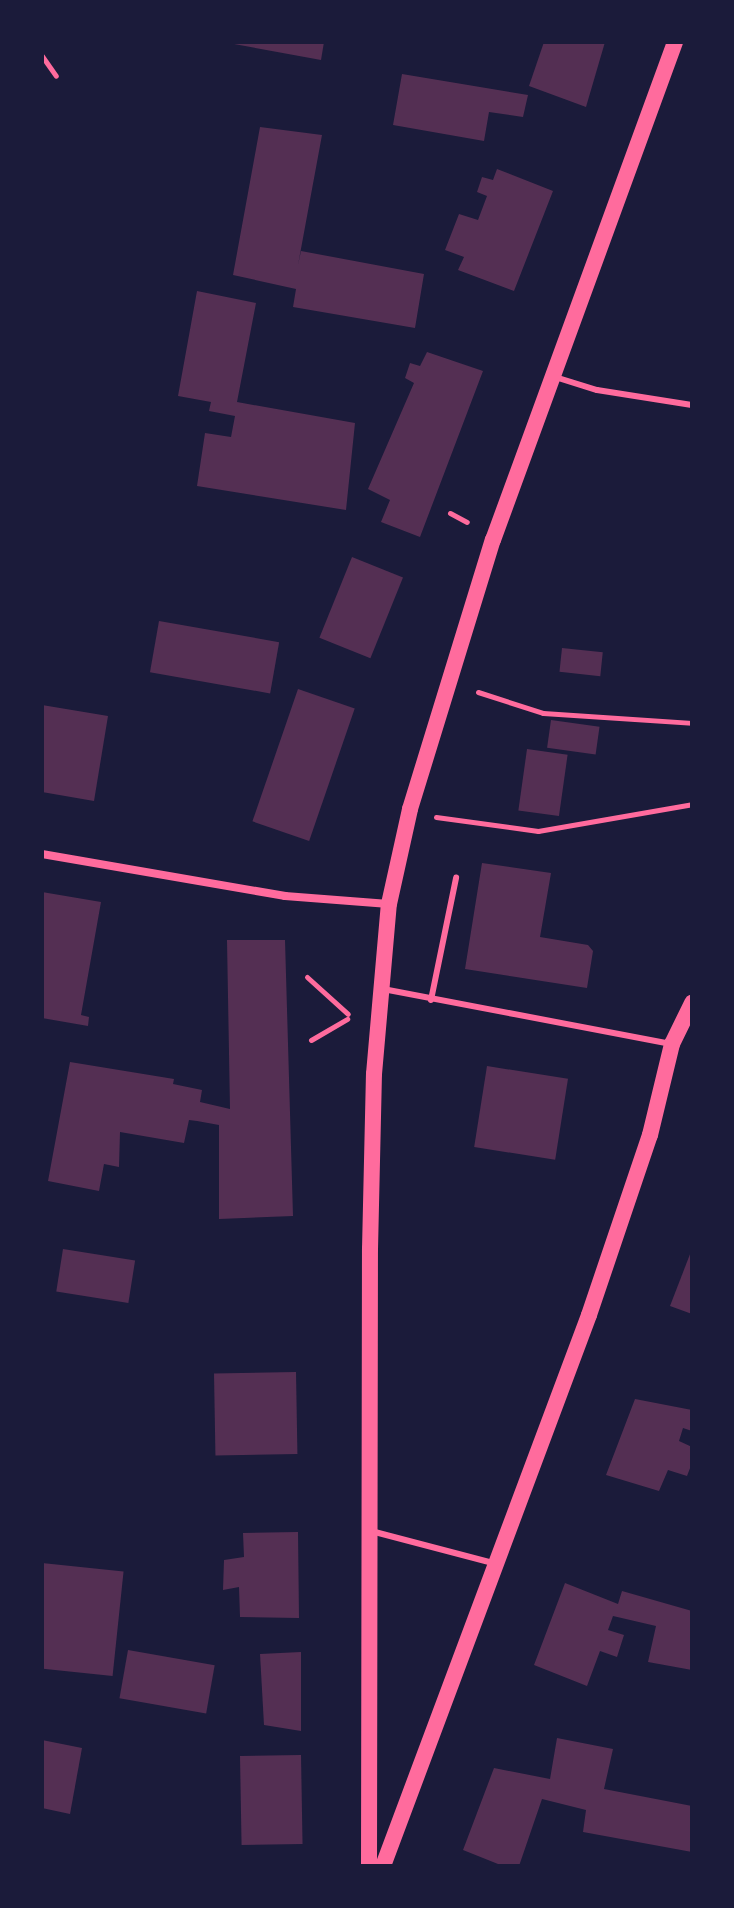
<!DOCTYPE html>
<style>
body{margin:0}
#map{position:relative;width:734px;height:1908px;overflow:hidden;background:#1b1b3a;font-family:"PT Sans",sans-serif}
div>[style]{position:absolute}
.building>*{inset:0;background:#542f53;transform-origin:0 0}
.path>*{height:5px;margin:-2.5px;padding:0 2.5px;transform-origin:2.5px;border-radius:2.5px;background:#ff6b9d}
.service>*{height:6px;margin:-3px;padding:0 3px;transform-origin:3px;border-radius:3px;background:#ff6b9d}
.minor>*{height:8px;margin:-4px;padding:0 4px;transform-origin:4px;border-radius:4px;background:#ff6b9d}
.secondary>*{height:16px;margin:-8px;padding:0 8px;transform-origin:8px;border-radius:8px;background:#ff6b9d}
span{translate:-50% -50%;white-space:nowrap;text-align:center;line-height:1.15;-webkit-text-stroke:7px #1b1b3a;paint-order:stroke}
.frame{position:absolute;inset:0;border:44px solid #1b1b3a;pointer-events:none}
</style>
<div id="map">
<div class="building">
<div style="clip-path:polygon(223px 42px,324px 42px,321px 60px)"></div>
<div style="clip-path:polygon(544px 42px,605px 42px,586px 107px,529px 86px)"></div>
<div style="clip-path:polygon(402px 74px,528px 95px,523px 117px,489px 112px,484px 141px,393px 125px)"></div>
<div style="clip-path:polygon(260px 127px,322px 135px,298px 265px,301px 251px,424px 274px,415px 328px,293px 307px,296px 289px,233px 275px)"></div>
<div style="clip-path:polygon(497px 169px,553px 191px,514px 291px,458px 270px,464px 257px,445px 250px,459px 214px,478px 220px,487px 196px,477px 192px,482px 177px,493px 180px)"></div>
<div style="clip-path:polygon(197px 291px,256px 303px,237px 402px,355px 423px,346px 510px,197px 486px,205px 433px,231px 437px,235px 416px,209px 411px,211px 402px,178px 396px)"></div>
<div style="clip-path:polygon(427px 352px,483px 371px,420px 537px,381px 522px,390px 500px,368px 489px,414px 383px,405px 378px,410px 363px,420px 366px)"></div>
<div style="left:352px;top:557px;width:55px;height:87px;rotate:22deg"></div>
<div style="left:159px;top:621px;width:122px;height:52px;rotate:10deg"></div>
<div style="left:562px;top:648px;width:41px;height:24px;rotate:6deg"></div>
<div style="left:298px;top:689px;width:60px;height:140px;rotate:19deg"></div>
<div style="clip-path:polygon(42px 705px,108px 716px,94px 801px,42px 792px)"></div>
<div style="left:551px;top:720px;width:49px;height:28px;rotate:8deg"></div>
<div style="left:527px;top:749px;width:41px;height:62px;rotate:8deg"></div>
<div style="clip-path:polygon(482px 863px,551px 873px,540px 937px,588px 945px,593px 951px,587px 988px,465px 969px)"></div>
<div style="clip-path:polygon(42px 892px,101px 902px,81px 1015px,89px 1017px,88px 1026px,42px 1018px)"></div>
<div style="clip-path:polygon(227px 940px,285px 940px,293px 1216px,219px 1219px,219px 1125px,197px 1121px,189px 1120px,184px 1143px,120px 1132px,119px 1167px,104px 1164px,99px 1191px,48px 1181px,70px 1062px,174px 1079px,173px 1084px,202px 1090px,200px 1102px,230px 1109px)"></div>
<div style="left:487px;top:1066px;width:82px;height:82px;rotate:9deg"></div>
<div style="left:63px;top:1249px;width:73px;height:43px;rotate:9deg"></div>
<div style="clip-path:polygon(692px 1249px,692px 1314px,670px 1306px)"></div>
<div style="left:296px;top:1372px;width:82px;height:82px;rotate:89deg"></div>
<div style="clip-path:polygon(635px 1399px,692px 1410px,692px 1431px,683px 1428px,679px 1441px,692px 1447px,692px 1463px,687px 1476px,668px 1470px,659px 1491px,606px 1475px)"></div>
<div style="clip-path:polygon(298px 1532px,299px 1618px,240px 1617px,239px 1587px,223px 1590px,224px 1560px,244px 1557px,243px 1533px)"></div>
<div style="left:42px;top:1563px;width:82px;height:105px;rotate:6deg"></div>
<div style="clip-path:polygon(565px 1583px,618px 1604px,622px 1591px,692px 1611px,692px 1670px,648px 1662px,656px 1626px,613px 1616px,608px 1630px,624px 1635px,617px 1657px,600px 1651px,587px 1686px,534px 1665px)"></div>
<div style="left:128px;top:1650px;width:88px;height:49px;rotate:10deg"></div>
<div style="clip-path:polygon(301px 1652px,301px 1731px,264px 1725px,260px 1654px)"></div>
<div style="clip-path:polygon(557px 1738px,613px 1749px,604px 1789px,692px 1806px,692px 1852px,583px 1832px,586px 1810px,542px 1799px,519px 1866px,503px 1866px,463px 1850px,494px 1768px,550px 1779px)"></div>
<div style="clip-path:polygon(42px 1740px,82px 1748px,70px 1814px,42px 1808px)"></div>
<div style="left:301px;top:1755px;width:89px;height:61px;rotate:89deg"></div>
</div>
<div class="path">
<div style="left:42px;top:56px;width:24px;rotate:55deg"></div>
<div style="left:450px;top:513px;width:19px;rotate:28deg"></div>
<div style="left:478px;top:692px;width:68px;rotate:17.9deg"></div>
<div style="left:543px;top:713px;width:149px;rotate:3.8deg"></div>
<div style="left:436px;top:817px;width:103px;rotate:7.8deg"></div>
<div style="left:538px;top:831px;width:156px;rotate:-9.9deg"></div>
<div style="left:307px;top:977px;width:55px;rotate:42.1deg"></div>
<div style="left:311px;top:1040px;width:42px;rotate:-30.3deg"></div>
</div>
<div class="service">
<div style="left:555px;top:377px;width:44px;rotate:17.2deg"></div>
<div style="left:597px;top:390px;width:96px;rotate:9deg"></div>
<div style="left:383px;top:989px;width:292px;rotate:10.8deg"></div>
<div style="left:431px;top:1000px;width:125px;rotate:-78.4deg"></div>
<div style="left:371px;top:1531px;width:126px;rotate:14.7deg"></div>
</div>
<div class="minor">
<div style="left:42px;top:854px;width:247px;rotate:9.8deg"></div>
<div style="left:285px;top:896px;width:104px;rotate:4.4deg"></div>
</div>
<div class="secondary">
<div style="left:369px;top:1866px;width:617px;rotate:-89.91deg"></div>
<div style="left:370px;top:1249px;width:175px;rotate:-88.7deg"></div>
<div style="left:374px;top:1074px;width:171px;rotate:-85deg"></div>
<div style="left:389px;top:904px;width:97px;rotate:-77.5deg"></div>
<div style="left:410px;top:809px;width:282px;rotate:-72.9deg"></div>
<div style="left:493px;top:540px;width:530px;rotate:-69.92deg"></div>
<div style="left:383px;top:1866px;width:588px;rotate:-69.5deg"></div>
<div style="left:589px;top:1315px;width:190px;rotate:-71.3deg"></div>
<div style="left:650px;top:1135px;width:94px;rotate:-76.4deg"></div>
<div style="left:672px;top:1044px;width:46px;rotate:-64deg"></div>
</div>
<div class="frame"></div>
</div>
